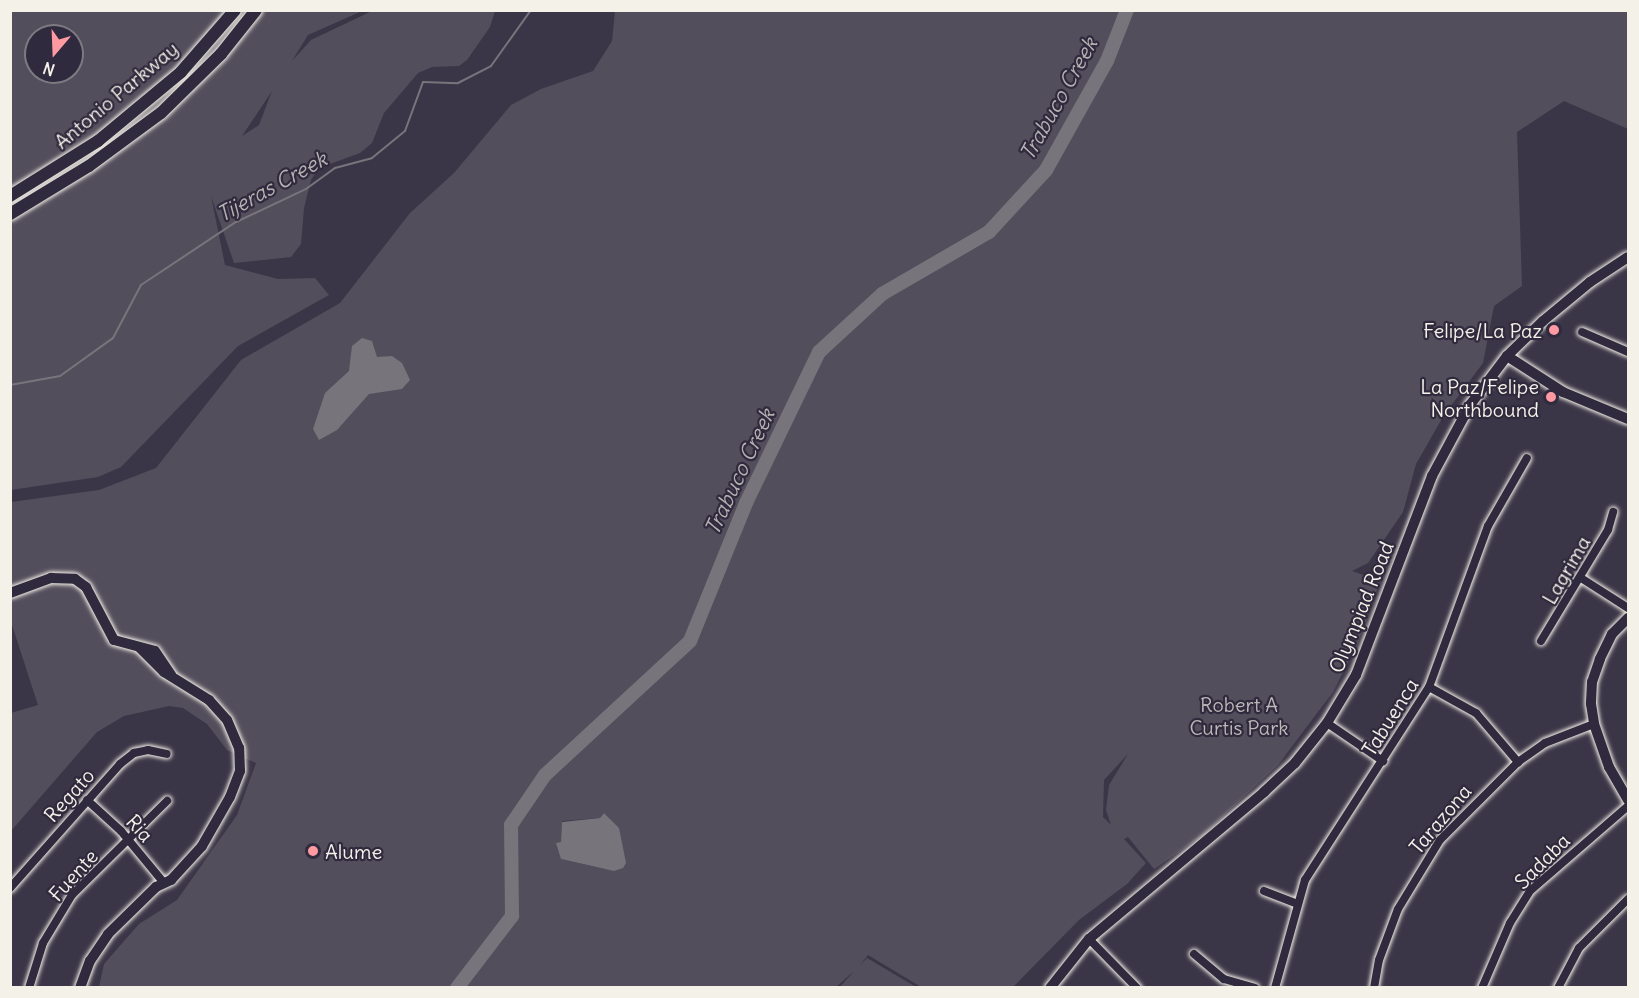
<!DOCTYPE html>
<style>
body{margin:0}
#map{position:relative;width:1639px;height:998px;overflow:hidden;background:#3b3647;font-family:Delius,sans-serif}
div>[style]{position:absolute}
.green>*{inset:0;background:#534e5c}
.water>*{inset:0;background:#78747b}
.stream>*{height:2px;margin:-1px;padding:0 1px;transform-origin:1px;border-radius:1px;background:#78747b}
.river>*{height:14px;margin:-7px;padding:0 7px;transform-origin:7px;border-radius:7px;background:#78747b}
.roads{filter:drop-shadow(0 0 2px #f4f1e8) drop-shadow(0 0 2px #f4f1e8)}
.minor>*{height:8px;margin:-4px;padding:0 4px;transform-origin:4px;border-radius:4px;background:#2f2a3d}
.tertiary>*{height:10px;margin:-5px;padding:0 5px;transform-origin:5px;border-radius:5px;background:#2f2a3d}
.secondary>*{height:10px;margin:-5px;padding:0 5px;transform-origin:5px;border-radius:5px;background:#2f2a3d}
.primary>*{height:12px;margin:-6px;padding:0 6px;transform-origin:6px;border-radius:6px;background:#2f2a3d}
.dots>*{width:16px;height:16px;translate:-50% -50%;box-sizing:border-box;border:3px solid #2f2a3d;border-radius:50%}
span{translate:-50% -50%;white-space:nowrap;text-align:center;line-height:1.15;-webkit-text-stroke:4.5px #2f2a3d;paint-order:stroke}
.street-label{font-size:20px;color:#f4f1e8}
.poi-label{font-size:20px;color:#f4f1e8}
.right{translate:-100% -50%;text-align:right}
.left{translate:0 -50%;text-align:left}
.park-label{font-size:20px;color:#bcb8b7}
.water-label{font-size:21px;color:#b6b2b2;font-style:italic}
.frame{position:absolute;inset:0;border:12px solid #f4f1e8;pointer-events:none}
.north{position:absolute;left:24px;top:24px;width:60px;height:60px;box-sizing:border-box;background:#2f2a3d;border:2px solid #7e7a81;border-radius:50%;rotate:199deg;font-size:16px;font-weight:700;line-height:24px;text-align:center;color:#f4f1e8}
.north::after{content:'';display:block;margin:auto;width:21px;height:27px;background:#ff9aa2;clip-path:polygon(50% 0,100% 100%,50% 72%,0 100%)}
</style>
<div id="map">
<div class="green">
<div style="clip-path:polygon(evenodd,10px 11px,362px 11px,308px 35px,292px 61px,311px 40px,372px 11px,495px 11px,490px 27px,467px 60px,459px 66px,432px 67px,418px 73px,384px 113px,372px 143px,360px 153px,319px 168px,311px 180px,304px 208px,301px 244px,291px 257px,234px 263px,211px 196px,225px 265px,278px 279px,315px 278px,329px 295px,238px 346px,121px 467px,98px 477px,11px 490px,10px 11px,36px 36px,72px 36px,72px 72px,36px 72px,36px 36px,10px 11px,272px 91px,259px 125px,242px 136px,272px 91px)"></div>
<div style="clip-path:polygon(evenodd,615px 11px,1628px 11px,1628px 129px,1564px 101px,1517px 132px,1522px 286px,1494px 306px,1483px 363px,1444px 415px,1416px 464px,1403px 512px,1368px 563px,1352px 571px,1380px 581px,1357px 645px,1333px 692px,1278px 765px,1202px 836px,1154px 869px,1128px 837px,1124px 839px,1146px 863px,1127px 884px,1079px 920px,1013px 987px,921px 987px,868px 955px,860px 965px,867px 958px,916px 987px,840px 987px,854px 971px,835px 988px,99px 987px,104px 964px,139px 924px,177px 900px,237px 815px,256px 763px,227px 750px,207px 724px,183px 708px,169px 706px,124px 716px,97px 732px,11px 831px,11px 713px,38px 705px,11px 622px,11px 502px,99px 490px,156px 468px,241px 360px,340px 303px,410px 213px,454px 173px,511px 105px,541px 89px,593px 71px,612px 41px,615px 11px,1128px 754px,1109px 785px,1106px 810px,1111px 825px,1103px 817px,1104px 780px,1128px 754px,615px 11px,604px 813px,610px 819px,605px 869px,561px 859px,562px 821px,600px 818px,604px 813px)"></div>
</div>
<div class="water">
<div style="clip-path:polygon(362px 338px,372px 341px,377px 357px,392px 356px,402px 363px,410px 380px,402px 389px,369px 394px,337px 430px,319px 440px,313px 429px,325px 393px,349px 371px,352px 346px)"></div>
<div style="clip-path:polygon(604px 813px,619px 828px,626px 863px,623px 868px,614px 871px,561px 859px,556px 843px,561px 842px,562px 822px,600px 818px)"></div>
</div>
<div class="stream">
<div style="left:10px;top:385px;width:51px;rotate:-10.2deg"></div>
<div style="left:60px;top:376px;width:65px;rotate:-35.6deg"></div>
<div style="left:113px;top:338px;width:60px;rotate:-62.2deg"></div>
<div style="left:141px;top:285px;width:114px;rotate:-33.6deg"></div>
<div style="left:236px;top:222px;width:77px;rotate:-25.2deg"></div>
<div style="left:306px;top:189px;width:36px;rotate:-36deg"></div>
<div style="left:335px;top:168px;width:38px;rotate:-15deg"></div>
<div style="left:372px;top:158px;width:43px;rotate:-39.3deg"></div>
<div style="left:405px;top:131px;width:52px;rotate:-69.8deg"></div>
<div style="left:423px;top:82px;width:35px;rotate:2deg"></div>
<div style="left:458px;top:83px;width:37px;rotate:-27deg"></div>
<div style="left:491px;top:66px;width:69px;rotate:-54.5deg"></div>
</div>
<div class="river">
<div style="left:457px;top:988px;width:91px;rotate:-52.6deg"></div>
<div style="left:512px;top:916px;width:91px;rotate:-90.6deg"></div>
<div style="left:511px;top:825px;width:60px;rotate:-55.8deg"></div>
<div style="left:545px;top:775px;width:197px;rotate:-42.7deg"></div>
<div style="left:690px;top:641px;width:149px;rotate:-67.9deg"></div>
<div style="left:746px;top:503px;width:168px;rotate:-64.2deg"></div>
<div style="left:819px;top:352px;width:86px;rotate:-42.6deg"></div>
<div style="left:882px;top:294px;width:124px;rotate:-30.1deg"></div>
<div style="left:989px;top:232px;width:84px;rotate:-47.4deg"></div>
<div style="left:1046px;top:170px;width:125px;rotate:-60.8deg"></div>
<div style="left:1107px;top:61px;width:55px;rotate:-68.6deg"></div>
</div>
<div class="roads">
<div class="minor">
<div style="left:1582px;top:332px;width:50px;rotate:23.5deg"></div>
<div style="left:1581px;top:578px;width:56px;rotate:32.6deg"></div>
<div style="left:1541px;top:641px;width:130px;rotate:-58.9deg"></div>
<div style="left:1608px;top:530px;width:19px;rotate:-74deg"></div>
<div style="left:1429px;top:687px;width:54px;rotate:29deg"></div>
<div style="left:1476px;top:713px;width:65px;rotate:49.4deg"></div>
<div style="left:1327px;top:723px;width:68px;rotate:34.2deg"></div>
<div style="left:87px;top:800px;width:46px;rotate:42.4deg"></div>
<div style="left:121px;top:831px;width:67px;rotate:50.4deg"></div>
<div style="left:10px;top:888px;width:166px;rotate:-48.4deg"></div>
<div style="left:120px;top:764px;width:18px;rotate:-38deg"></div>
<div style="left:134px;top:753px;width:14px;rotate:-12deg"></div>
<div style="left:148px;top:750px;width:19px;rotate:12deg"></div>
<div style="left:1264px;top:891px;width:34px;rotate:21deg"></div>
<div style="left:1089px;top:939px;width:69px;rotate:45.6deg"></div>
<div style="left:1194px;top:954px;width:39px;rotate:40deg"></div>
<div style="left:1224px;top:979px;width:32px;rotate:16deg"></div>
<div style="left:29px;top:988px;width:47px;rotate:-72.7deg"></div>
<div style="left:43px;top:943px;width:56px;rotate:-58.9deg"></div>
<div style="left:72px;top:895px;width:134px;rotate:-44.7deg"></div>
<div style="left:1275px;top:988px;width:112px;rotate:-74.5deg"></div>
<div style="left:1305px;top:880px;width:229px;rotate:-57.3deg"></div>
<div style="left:1429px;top:687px;width:171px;rotate:-69.9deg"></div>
<div style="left:1488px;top:526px;width:78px;rotate:-60.2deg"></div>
<div style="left:1374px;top:988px;width:28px;rotate:-80deg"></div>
<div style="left:1379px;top:960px;width:54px;rotate:-69.6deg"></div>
<div style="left:1398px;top:909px;width:81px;rotate:-58.7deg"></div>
<div style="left:1440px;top:840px;width:110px;rotate:-45deg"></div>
<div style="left:1518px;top:762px;width:33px;rotate:-35deg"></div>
<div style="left:1545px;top:743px;width:53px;rotate:-21.2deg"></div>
<div style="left:1482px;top:988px;width:71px;rotate:-66.7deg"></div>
<div style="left:1510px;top:923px;width:39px;rotate:-58deg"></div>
<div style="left:1531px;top:890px;width:128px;rotate:-40.9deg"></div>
<div style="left:1558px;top:988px;width:45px;rotate:-62.3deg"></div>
<div style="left:1579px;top:948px;width:69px;rotate:-45deg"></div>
</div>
<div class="tertiary">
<div style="left:10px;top:593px;width:44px;rotate:-20.1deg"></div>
<div style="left:51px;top:578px;width:24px;rotate:2deg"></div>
<div style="left:75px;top:579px;width:14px;rotate:36deg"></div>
<div style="left:86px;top:587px;width:60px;rotate:62.2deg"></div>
<div style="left:114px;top:640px;width:42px;rotate:15deg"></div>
<div style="left:155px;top:651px;width:29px;rotate:56deg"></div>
<div style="left:1628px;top:618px;width:23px;rotate:135deg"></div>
<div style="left:1612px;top:634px;width:28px;rotate:116deg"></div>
<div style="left:1600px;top:659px;width:24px;rotate:109deg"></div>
<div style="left:1592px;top:682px;width:22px;rotate:93deg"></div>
<div style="left:1591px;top:704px;width:20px;rotate:81deg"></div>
<div style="left:1594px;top:724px;width:46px;rotate:70.8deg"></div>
<div style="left:1609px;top:767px;width:38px;rotate:60deg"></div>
<div style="left:80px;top:988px;width:29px;rotate:-70deg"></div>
<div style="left:90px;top:961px;width:32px;rotate:-56deg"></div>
<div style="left:108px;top:934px;width:67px;rotate:-44.4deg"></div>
<div style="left:156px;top:887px;width:17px;rotate:-25deg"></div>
<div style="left:171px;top:880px;width:46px;rotate:-47.6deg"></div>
<div style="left:202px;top:846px;width:56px;rotate:-60.3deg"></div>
<div style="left:230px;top:797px;width:28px;rotate:-69deg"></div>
<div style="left:240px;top:771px;width:23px;rotate:-92deg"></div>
<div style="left:239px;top:748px;width:30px;rotate:-113deg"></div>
<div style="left:227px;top:720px;width:27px;rotate:-132deg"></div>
<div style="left:209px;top:700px;width:53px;rotate:-148.1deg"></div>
<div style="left:164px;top:672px;width:35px;rotate:-135deg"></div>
</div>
<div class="secondary">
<div style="left:1507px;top:356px;width:67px;rotate:32.7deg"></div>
<div style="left:1563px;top:392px;width:70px;rotate:22.6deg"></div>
<div style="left:1050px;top:988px;width:63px;rotate:-51.5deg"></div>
<div style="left:1089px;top:939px;width:229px;rotate:-40deg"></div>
<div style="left:1264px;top:792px;width:42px;rotate:-43.1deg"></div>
<div style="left:1295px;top:763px;width:51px;rotate:-51.3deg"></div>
<div style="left:1327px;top:723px;width:56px;rotate:-58.9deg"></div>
<div style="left:1356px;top:675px;width:213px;rotate:-69.1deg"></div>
<div style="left:1432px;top:476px;width:81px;rotate:-61.8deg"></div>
<div style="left:1470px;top:405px;width:61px;rotate:-52.9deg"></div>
<div style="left:1507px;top:356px;width:50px;rotate:-44.2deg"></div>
<div style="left:1543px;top:321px;width:61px;rotate:-39.7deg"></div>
<div style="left:1590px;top:282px;width:45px;rotate:-33.3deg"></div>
</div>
<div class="primary">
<div style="left:10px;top:196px;width:104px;rotate:-32deg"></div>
<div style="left:98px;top:141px;width:108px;rotate:-39.7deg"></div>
<div style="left:181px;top:72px;width:82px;rotate:-48.9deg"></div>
<div style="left:10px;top:214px;width:92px;rotate:-31.3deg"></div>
<div style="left:89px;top:166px;width:89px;rotate:-36.4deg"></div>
<div style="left:161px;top:113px;width:84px;rotate:-44.5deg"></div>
<div style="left:221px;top:54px;width:56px;rotate:-51.5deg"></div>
</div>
</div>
<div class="dots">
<div style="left:1554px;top:330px;background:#ff9aa2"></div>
<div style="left:1551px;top:397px;background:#ff9aa2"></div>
<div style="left:313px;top:851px;background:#ff9aa2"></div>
</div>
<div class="street-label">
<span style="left:116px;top:95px;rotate:-40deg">Antonio Parkway</span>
<span style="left:1566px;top:570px;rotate:-60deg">Lagrima</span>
<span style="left:1361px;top:607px;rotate:-68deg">Olympiad Road</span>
<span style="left:1390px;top:717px;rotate:-58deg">Tabuenca</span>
<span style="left:69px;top:795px;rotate:-48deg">Regato</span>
<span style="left:1440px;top:819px;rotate:-50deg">Tarazona</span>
<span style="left:140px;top:828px;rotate:48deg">Ria</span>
<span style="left:1542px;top:861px;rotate:-45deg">Sadaba</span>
<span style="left:73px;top:875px;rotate:-48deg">Fuente</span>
</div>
<div class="poi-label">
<span class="right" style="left:1542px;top:330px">Felipe/La Paz</span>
<span class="right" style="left:1539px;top:398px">La Paz/Felipe<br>Northbound</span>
<span class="left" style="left:325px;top:851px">Alume</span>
</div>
<div class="park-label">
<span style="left:1239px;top:716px">Robert A<br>Curtis Park</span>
</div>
<div class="water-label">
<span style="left:1059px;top:99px;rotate:-61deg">Trabuco Creek</span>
<span style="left:272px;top:187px;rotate:-29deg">Tijeras Creek</span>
<span style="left:740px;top:472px;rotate:-65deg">Trabuco Creek</span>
</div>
<div class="frame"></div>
<div class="north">N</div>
</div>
